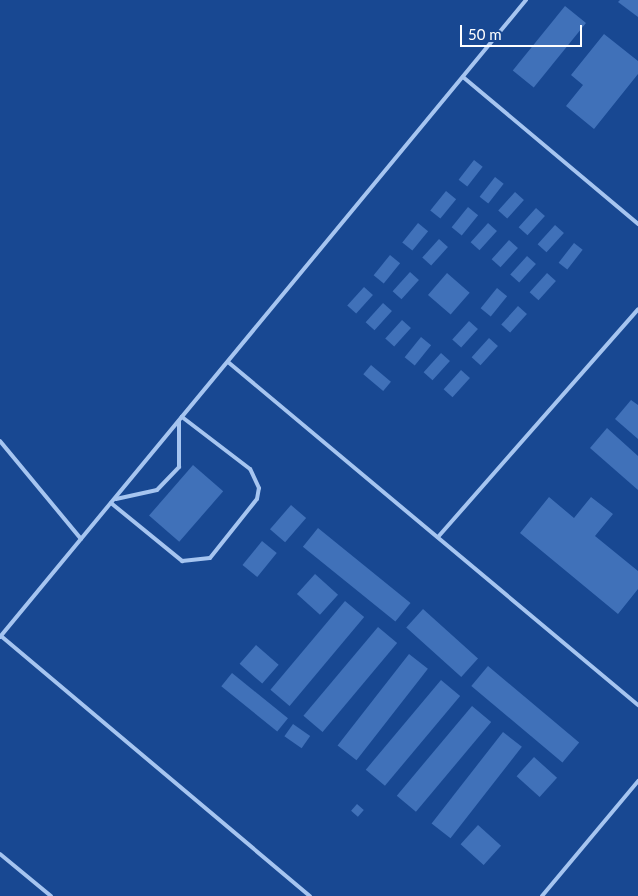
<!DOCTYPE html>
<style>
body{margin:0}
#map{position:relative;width:638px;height:896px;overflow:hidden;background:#184892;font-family:Lato,sans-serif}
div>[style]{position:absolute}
.building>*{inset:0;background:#4071b9;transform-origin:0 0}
.lane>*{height:4px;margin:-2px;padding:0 2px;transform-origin:2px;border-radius:2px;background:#a6c5f0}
span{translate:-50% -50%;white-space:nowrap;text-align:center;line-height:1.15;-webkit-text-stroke:5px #184892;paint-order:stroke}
.scale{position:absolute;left:460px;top:25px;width:122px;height:22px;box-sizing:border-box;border:2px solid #fff;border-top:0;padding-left:6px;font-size:15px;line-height:18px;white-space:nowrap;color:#fff;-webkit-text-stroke:4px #184892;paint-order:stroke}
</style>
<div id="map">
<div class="building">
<div style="clip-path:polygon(620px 0,638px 0,638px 17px,618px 2px)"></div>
<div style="left:565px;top:6px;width:27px;height:83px;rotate:39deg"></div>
<div style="clip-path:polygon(604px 34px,638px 61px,638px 74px,594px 129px,566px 106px,583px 85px,571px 75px)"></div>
<div style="left:474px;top:160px;width:11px;height:25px;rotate:38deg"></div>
<div style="left:495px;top:177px;width:11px;height:25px;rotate:38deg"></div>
<div style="left:446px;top:191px;width:13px;height:25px;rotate:39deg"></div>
<div style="left:515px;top:192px;width:12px;height:25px;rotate:42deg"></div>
<div style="left:468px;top:207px;width:13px;height:26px;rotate:39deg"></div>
<div style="left:536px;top:208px;width:12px;height:26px;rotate:42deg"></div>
<div style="left:418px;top:223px;width:13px;height:25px;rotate:39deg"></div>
<div style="left:488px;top:223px;width:12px;height:26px;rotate:42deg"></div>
<div style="left:555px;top:225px;width:12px;height:26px;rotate:42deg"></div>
<div style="left:439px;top:239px;width:12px;height:25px;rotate:42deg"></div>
<div style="left:509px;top:240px;width:12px;height:26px;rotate:42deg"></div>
<div style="left:574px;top:243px;width:11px;height:25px;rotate:38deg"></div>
<div style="left:390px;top:255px;width:13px;height:26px;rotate:39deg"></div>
<div style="left:527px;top:256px;width:12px;height:25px;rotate:42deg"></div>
<div style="left:410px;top:272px;width:12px;height:26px;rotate:42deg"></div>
<div style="left:447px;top:273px;width:30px;height:29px;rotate:41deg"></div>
<div style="left:547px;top:273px;width:12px;height:26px;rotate:42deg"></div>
<div style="left:364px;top:287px;width:12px;height:25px;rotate:42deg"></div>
<div style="left:497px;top:288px;width:13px;height:26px;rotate:39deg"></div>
<div style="left:383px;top:303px;width:12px;height:26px;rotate:42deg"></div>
<div style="left:518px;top:306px;width:12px;height:25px;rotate:42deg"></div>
<div style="left:402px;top:320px;width:12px;height:25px;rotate:42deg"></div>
<div style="left:469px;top:321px;width:12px;height:25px;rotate:42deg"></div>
<div style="left:421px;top:337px;width:13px;height:26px;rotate:39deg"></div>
<div style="left:489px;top:338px;width:12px;height:26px;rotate:42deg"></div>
<div style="left:441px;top:353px;width:12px;height:26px;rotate:42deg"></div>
<div style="left:371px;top:365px;width:26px;height:12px;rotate:40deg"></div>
<div style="left:461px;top:370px;width:12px;height:26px;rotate:42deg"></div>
<div style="clip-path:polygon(631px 400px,638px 405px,638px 439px,615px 419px)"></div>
<div style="clip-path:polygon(607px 428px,638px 456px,638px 490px,590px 448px)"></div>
<div style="left:193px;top:465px;width:40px;height:67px;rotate:41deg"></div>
<div style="clip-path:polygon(549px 497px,574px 518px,591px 497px,613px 514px,595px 536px,638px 571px,638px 589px,618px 614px,520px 533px)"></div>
<div style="left:291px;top:505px;width:20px;height:32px;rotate:41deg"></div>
<div style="left:318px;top:528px;width:119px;height:24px;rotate:39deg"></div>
<div style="left:262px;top:541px;width:19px;height:31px;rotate:39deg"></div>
<div style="left:315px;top:574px;width:31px;height:27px;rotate:42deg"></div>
<div style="left:345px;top:601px;width:25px;height:116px;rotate:40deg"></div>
<div style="left:423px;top:609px;width:74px;height:25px;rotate:42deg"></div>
<div style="left:378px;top:627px;width:25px;height:116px;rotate:40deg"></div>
<div style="left:256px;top:645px;width:30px;height:25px;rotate:41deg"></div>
<div style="left:409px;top:654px;width:24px;height:116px;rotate:38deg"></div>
<div style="left:488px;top:666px;width:119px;height:26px;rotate:40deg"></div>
<div style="left:232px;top:673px;width:72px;height:17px;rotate:39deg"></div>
<div style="left:441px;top:680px;width:25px;height:117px;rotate:40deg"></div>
<div style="left:472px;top:706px;width:25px;height:117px;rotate:40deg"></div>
<div style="left:293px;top:724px;width:21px;height:15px;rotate:35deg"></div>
<div style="left:503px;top:732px;width:24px;height:116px;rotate:38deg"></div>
<div style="left:534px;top:757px;width:31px;height:26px;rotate:42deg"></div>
<div style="left:357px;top:804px;width:9px;height:9px;rotate:41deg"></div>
<div style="left:478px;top:825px;width:31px;height:26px;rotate:42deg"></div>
</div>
<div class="lane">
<div style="left:463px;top:77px;width:229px;rotate:40deg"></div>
<div style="left:228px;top:362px;width:535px;rotate:39.92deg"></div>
<div style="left:0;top:441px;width:127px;rotate:50.4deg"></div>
<div style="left:116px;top:499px;width:42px;rotate:-12.4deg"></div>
<div style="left:157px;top:490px;width:32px;rotate:-46deg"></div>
<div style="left:179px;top:467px;width:46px;rotate:-90deg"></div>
<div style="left:111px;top:503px;width:92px;rotate:39.2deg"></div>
<div style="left:182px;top:561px;width:28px;rotate:-6deg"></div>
<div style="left:210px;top:558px;width:75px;rotate:-51.5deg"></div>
<div style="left:257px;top:499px;width:11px;rotate:-80deg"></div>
<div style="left:259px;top:488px;width:21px;rotate:-115deg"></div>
<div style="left:250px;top:469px;width:86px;rotate:-142.6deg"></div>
<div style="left:438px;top:537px;width:303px;rotate:-48.7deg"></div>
<div style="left:1px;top:636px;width:404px;rotate:40.1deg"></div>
<div style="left:0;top:637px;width:826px;rotate:-50.45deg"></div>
<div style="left:0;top:854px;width:66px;rotate:39.5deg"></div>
<div style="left:542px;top:896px;width:150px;rotate:-50.1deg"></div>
</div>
<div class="scale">50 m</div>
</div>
